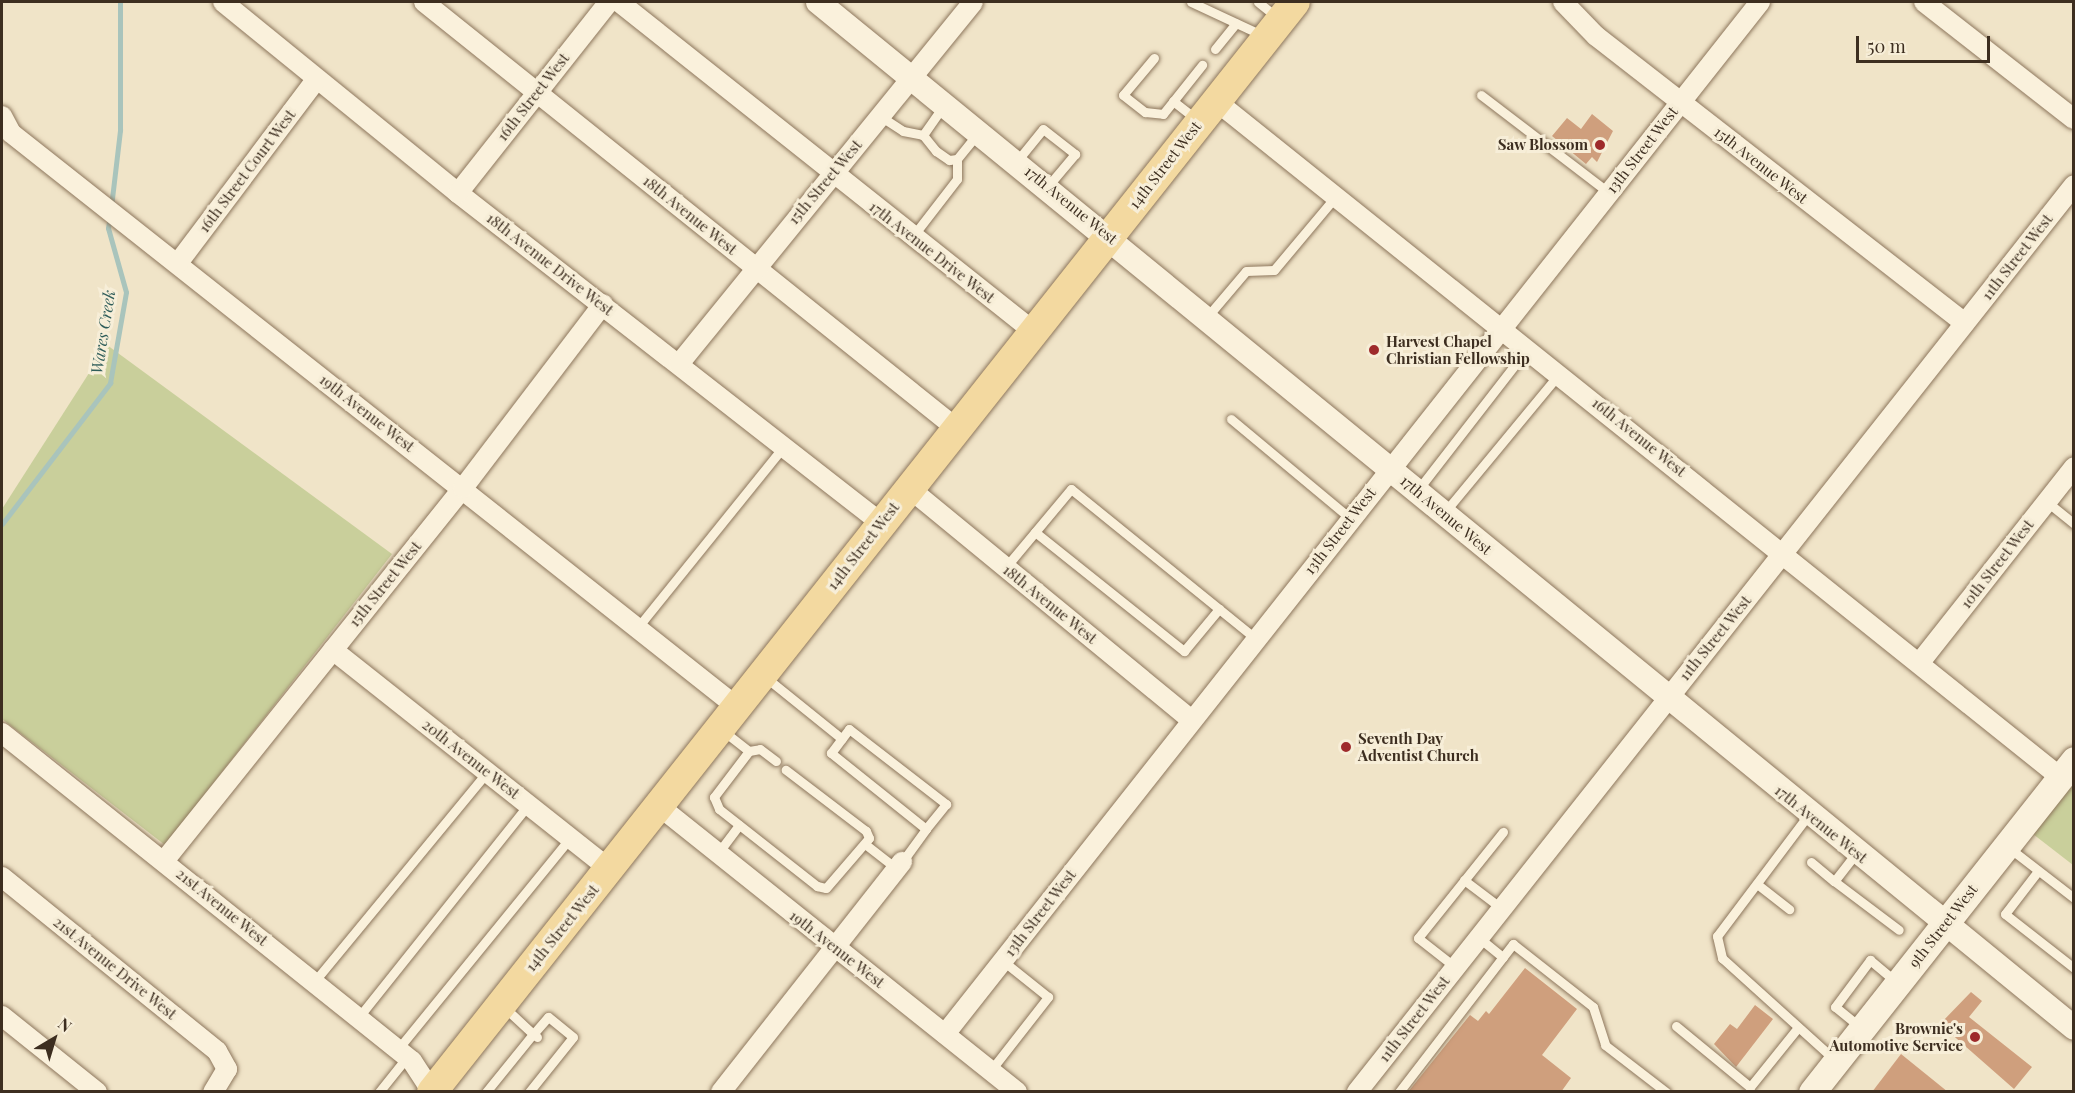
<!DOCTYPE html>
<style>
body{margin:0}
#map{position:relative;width:2075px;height:1093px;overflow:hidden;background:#f0e4c8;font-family:"Playfair Display",serif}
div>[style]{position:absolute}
.green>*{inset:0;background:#c9cf9b}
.stream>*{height:5px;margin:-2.5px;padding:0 2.5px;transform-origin:2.5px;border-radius:2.5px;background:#a9c4bc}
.building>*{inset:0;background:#cf9f7d}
.roads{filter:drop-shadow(0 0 2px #8d765c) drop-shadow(0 0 2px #8d765c)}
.service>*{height:9px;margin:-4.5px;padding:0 4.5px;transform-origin:4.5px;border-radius:4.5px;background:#faf1dc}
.minor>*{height:20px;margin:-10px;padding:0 10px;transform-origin:10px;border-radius:10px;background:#faf1dc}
.tertiary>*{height:24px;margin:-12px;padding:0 12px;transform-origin:12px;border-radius:12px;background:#faf1dc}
.secondary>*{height:27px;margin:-13.5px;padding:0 13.5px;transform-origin:13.5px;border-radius:13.5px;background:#faf1dc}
.primary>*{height:30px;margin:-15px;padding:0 15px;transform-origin:15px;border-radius:15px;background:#f3d9a0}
.dots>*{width:16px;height:16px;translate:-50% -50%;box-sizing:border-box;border:3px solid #f7eed8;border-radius:50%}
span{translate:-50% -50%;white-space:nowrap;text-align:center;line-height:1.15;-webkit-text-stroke:6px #f7eed8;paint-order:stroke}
.street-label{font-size:15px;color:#3d2e20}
.poi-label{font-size:15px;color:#3d2e20;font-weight:700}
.right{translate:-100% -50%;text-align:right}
.left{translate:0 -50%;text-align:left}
.water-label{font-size:16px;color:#2f5d5a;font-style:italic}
.frame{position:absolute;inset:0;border:3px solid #3d2e20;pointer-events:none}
.north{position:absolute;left:24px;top:1009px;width:60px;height:60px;-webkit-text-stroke:4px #f7eed8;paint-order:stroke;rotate:38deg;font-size:16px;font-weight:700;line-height:24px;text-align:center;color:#3d2e20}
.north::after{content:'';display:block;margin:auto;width:21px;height:27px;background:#3d2e20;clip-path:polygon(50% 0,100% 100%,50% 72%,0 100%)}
.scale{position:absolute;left:1856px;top:36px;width:134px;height:27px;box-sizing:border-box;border:3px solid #3d2e20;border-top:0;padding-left:8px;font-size:18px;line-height:21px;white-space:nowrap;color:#3d2e20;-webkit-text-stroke:4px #f7eed8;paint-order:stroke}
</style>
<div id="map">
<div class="green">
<div style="clip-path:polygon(107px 345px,392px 554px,165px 845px,2px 719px,2px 509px)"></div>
<div style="clip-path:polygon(2073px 774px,2073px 865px,2029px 831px)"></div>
</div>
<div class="stream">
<div style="left:111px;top:207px;width:78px;rotate:-83.3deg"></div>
<div style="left:120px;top:130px;width:128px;rotate:-90deg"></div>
<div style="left:2px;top:524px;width:178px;rotate:-52.5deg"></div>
<div style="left:110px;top:383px;width:92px;rotate:-80deg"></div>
<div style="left:126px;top:292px;width:66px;rotate:-105.7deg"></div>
<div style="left:108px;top:228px;width:12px;rotate:-81deg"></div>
</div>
<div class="building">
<div style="clip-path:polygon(1592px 114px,1613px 131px,1597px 162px,1592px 157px,1586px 164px,1552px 136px,1567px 118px,1581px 129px)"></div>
<div style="clip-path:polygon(1525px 968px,1577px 1009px,1542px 1055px,1571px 1078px,1561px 1092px,1408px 1092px,1470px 1015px,1478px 1021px,1486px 1011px,1489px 1014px)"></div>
<div style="clip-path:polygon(1971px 992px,1982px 1001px,1969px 1017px,2032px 1067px,2014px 1089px,1940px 1024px)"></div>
<div style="clip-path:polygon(1755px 1005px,1773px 1019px,1736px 1067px,1714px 1044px,1730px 1024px,1737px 1029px)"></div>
<div style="clip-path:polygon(1901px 1054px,1948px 1092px,1872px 1092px)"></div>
</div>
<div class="roads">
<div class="service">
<div style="left:1191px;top:2px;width:81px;rotate:25deg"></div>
<div style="left:1258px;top:2px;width:26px;rotate:39deg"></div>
<div style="left:1215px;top:49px;width:33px;rotate:-51deg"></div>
<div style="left:1154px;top:58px;width:48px;rotate:130deg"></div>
<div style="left:1123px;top:95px;width:28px;rotate:38deg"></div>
<div style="left:1145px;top:112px;width:18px;rotate:6deg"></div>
<div style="left:1163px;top:114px;width:63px;rotate:-51.5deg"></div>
<div style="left:1481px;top:95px;width:160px;rotate:37.4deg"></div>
<div style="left:1173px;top:101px;width:31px;rotate:38deg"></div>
<div style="left:944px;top:105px;width:37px;rotate:125deg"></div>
<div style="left:923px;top:135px;width:21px;rotate:51deg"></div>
<div style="left:936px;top:151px;width:16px;rotate:35deg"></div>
<div style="left:949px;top:160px;width:8px;rotate:-7deg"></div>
<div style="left:957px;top:159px;width:33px;rotate:-51deg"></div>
<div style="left:880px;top:116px;width:27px;rotate:33deg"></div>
<div style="left:903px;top:131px;width:20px;rotate:11deg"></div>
<div style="left:1017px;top:161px;width:41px;rotate:-50.9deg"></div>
<div style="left:1043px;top:129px;width:41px;rotate:38deg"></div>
<div style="left:1075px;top:154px;width:42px;rotate:130.2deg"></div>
<div style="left:913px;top:236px;width:72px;rotate:-52.3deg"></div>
<div style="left:957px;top:179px;width:20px;rotate:-90deg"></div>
<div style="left:1207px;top:317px;width:60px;rotate:-49.7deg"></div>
<div style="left:1246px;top:271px;width:28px;rotate:-2deg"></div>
<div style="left:1274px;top:270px;width:97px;rotate:-50deg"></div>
<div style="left:1231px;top:419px;width:155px;rotate:39.8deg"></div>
<div style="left:1417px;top:491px;width:181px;rotate:-52.2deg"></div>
<div style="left:2046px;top:501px;width:36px;rotate:39deg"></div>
<div style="left:1444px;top:513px;width:180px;rotate:-50.4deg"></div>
<div style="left:1035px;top:532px;width:191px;rotate:38.6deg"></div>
<div style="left:1184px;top:651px;width:55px;rotate:-50.2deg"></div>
<div style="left:1005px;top:568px;width:103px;rotate:-50.1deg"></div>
<div style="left:1071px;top:489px;width:237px;rotate:39deg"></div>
<div style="left:638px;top:627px;width:233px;rotate:-51.1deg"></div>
<div style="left:764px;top:676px;width:100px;rotate:38.9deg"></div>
<div style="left:849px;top:729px;width:123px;rotate:37.7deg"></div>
<div style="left:946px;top:804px;width:32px;rotate:129deg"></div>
<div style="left:926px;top:829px;width:122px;rotate:-141.3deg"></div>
<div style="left:831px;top:753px;width:30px;rotate:-53deg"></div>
<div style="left:722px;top:730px;width:34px;rotate:38deg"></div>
<div style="left:749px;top:751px;width:58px;rotate:127.3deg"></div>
<div style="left:714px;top:797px;width:13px;rotate:67deg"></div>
<div style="left:719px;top:809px;width:125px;rotate:38.2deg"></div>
<div style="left:817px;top:886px;width:9px;rotate:13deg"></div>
<div style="left:826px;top:888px;width:66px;rotate:-49.3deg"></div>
<div style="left:869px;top:838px;width:8px;rotate:-113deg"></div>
<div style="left:866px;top:831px;width:101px;rotate:-142.7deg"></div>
<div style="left:749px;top:751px;width:11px;rotate:-10deg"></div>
<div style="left:760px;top:749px;width:20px;rotate:37deg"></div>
<div style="left:1809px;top:814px;width:153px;rotate:127deg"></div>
<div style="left:1717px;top:936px;width:23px;rotate:77deg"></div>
<div style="left:1722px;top:958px;width:152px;rotate:42.1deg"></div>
<div style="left:865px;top:844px;width:41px;rotate:38deg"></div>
<div style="left:2008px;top:847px;width:83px;rotate:37.7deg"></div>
<div style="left:1857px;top:852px;width:37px;rotate:128deg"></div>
<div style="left:1834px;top:881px;width:81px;rotate:37deg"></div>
<div style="left:718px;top:853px;width:35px;rotate:-53deg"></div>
<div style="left:902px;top:862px;width:41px;rotate:-54deg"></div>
<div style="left:1811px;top:862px;width:30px;rotate:40deg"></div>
<div style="left:2038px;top:871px;width:54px;rotate:127.5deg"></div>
<div style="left:2005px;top:914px;width:88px;rotate:38deg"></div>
<div style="left:1464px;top:880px;width:46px;rotate:37.1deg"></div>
<div style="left:1757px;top:884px;width:41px;rotate:38deg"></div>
<div style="left:1478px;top:937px;width:32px;rotate:39deg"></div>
<div style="left:1455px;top:967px;width:47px;rotate:-141.9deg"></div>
<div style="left:1418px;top:938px;width:136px;rotate:-51.3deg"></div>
<div style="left:314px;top:982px;width:272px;rotate:-50.5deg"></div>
<div style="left:358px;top:1018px;width:273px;rotate:-51.4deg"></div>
<div style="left:1676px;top:1026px;width:96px;rotate:39.5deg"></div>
<div style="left:1750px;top:1087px;width:73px;rotate:-51.1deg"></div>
<div style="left:1860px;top:1027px;width:32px;rotate:-141deg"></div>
<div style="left:1835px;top:1007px;width:59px;rotate:-53.3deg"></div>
<div style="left:1870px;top:960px;width:33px;rotate:40deg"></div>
<div style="left:398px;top:1049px;width:272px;rotate:-50.8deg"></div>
<div style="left:991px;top:1070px;width:93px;rotate:-52deg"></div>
<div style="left:1048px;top:997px;width:58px;rotate:-141.3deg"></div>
<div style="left:379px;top:1092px;width:45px;rotate:-51.3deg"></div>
<div style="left:486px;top:1092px;width:75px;rotate:-51deg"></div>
<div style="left:533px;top:1034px;width:38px;rotate:-137deg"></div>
<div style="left:529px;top:1092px;width:70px;rotate:-51.3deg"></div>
<div style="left:573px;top:1037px;width:32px;rotate:-141deg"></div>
<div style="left:548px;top:1017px;width:23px;rotate:131deg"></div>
<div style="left:533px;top:1034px;width:5px;rotate:37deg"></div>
<div style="left:1399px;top:1092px;width:187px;rotate:-52.4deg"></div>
<div style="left:1513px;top:944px;width:102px;rotate:38.2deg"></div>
<div style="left:1593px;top:1007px;width:40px;rotate:72deg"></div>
<div style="left:1605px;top:1045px;width:77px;rotate:37.6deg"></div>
</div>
<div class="minor">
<div style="left:223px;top:2px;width:303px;rotate:39.1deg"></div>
<div style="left:458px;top:193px;width:536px;rotate:37.96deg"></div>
<div style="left:424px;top:2px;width:682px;rotate:38.69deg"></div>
<div style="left:619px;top:2px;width:529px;rotate:38.47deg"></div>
<div style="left:1563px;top:2px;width:47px;rotate:45.9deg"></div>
<div style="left:1596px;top:36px;width:467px;rotate:37.9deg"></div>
<div style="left:1924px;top:2px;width:190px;rotate:38deg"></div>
<div style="left:1216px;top:101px;width:1081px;rotate:38.69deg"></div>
<div style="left:2px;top:116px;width:19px;rotate:62deg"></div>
<div style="left:11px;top:133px;width:926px;rotate:38.33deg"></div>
<div style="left:458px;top:193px;width:243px;rotate:-51.7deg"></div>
<div style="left:178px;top:263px;width:229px;rotate:-53deg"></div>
<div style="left:679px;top:364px;width:466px;rotate:-50.9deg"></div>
<div style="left:909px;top:488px;width:365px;rotate:39.4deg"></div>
<div style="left:333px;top:650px;width:352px;rotate:38.4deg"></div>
<div style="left:1921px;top:661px;width:247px;rotate:-51.7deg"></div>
<div style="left:2px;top:733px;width:525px;rotate:38.66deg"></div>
<div style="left:412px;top:1061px;width:37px;rotate:57deg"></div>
<div style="left:659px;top:806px;width:458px;rotate:38.6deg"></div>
<div style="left:164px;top:861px;width:478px;rotate:-51.3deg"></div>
<div style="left:463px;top:488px;width:231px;rotate:-52.7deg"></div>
<div style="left:2px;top:877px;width:277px;rotate:39deg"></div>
<div style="left:217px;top:1051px;width:21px;rotate:61deg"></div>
<div style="left:227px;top:1069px;width:27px;rotate:121deg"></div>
<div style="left:2px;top:1016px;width:122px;rotate:38.7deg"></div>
<div style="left:945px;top:1034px;width:1315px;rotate:-51.7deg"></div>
<div style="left:721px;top:1092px;width:293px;rotate:-51.8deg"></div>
<div style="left:1357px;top:1092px;width:1156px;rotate:-51.67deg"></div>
</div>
<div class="tertiary">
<div style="left:818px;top:2px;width:1622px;rotate:39.24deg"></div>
</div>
<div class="secondary">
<div style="left:1812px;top:1092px;width:423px;rotate:-51.7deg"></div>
</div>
<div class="primary">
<div style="left:432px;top:1092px;width:1390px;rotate:-51.63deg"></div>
</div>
</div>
<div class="dots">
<div style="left:1600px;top:145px;background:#9e2a2b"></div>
<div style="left:1374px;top:350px;background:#9e2a2b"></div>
<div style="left:1346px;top:747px;background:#9e2a2b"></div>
<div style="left:1975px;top:1037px;background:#9e2a2b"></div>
</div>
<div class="street-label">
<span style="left:533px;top:97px;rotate:-52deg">16th Street West</span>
<span style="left:1642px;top:150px;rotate:-52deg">13th Street West</span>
<span style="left:1165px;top:165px;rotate:-52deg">14th Street West</span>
<span style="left:1761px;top:165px;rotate:38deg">15th Avenue West</span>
<span style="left:247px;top:171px;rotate:-53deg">16th Street Court West</span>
<span style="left:825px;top:182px;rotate:-50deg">15th Street West</span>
<span style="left:1071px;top:205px;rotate:39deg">17th Avenue West</span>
<span style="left:690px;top:215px;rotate:39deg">18th Avenue West</span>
<span style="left:932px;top:252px;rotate:38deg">17th Avenue Drive West</span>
<span style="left:2017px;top:257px;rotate:-52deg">11th Street West</span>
<span style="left:550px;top:264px;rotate:38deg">18th Avenue Drive West</span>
<span style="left:367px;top:413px;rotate:38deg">19th Avenue West</span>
<span style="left:1639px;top:437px;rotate:39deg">16th Avenue West</span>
<span style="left:1446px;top:515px;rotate:40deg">17th Avenue West</span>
<span style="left:1340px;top:531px;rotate:-52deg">13th Street West</span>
<span style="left:863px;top:546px;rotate:-52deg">14th Street West</span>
<span style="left:1997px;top:564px;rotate:-52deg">10th Street West</span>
<span style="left:385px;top:584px;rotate:-51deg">15th Street West</span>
<span style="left:1050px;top:604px;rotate:39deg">18th Avenue West</span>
<span style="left:1715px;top:638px;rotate:-51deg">11th Street West</span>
<span style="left:471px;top:759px;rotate:38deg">20th Avenue West</span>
<span style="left:1821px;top:824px;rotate:39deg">17th Avenue West</span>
<span style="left:222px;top:907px;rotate:39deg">21st Avenue West</span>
<span style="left:1040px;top:913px;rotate:-52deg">13th Street West</span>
<span style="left:1943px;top:926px;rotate:-52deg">9th Street West</span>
<span style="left:562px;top:928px;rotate:-51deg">14th Street West</span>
<span style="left:837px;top:949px;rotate:38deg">19th Avenue West</span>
<span style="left:115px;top:968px;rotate:39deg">21st Avenue Drive West</span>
<span style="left:1414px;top:1019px;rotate:-52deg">11th Street West</span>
</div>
<div class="poi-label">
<span class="right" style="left:1588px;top:145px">Saw Blossom</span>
<span class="left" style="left:1386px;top:350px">Harvest Chapel<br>Christian Fellowship</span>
<span class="left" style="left:1358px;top:747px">Seventh Day<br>Adventist Church</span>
<span class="right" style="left:1963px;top:1037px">Brownie's<br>Automotive Service</span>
</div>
<div class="water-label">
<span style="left:103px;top:332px;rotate:-81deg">Wares Creek</span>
</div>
<div class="frame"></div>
<div class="north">N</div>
<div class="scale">50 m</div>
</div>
